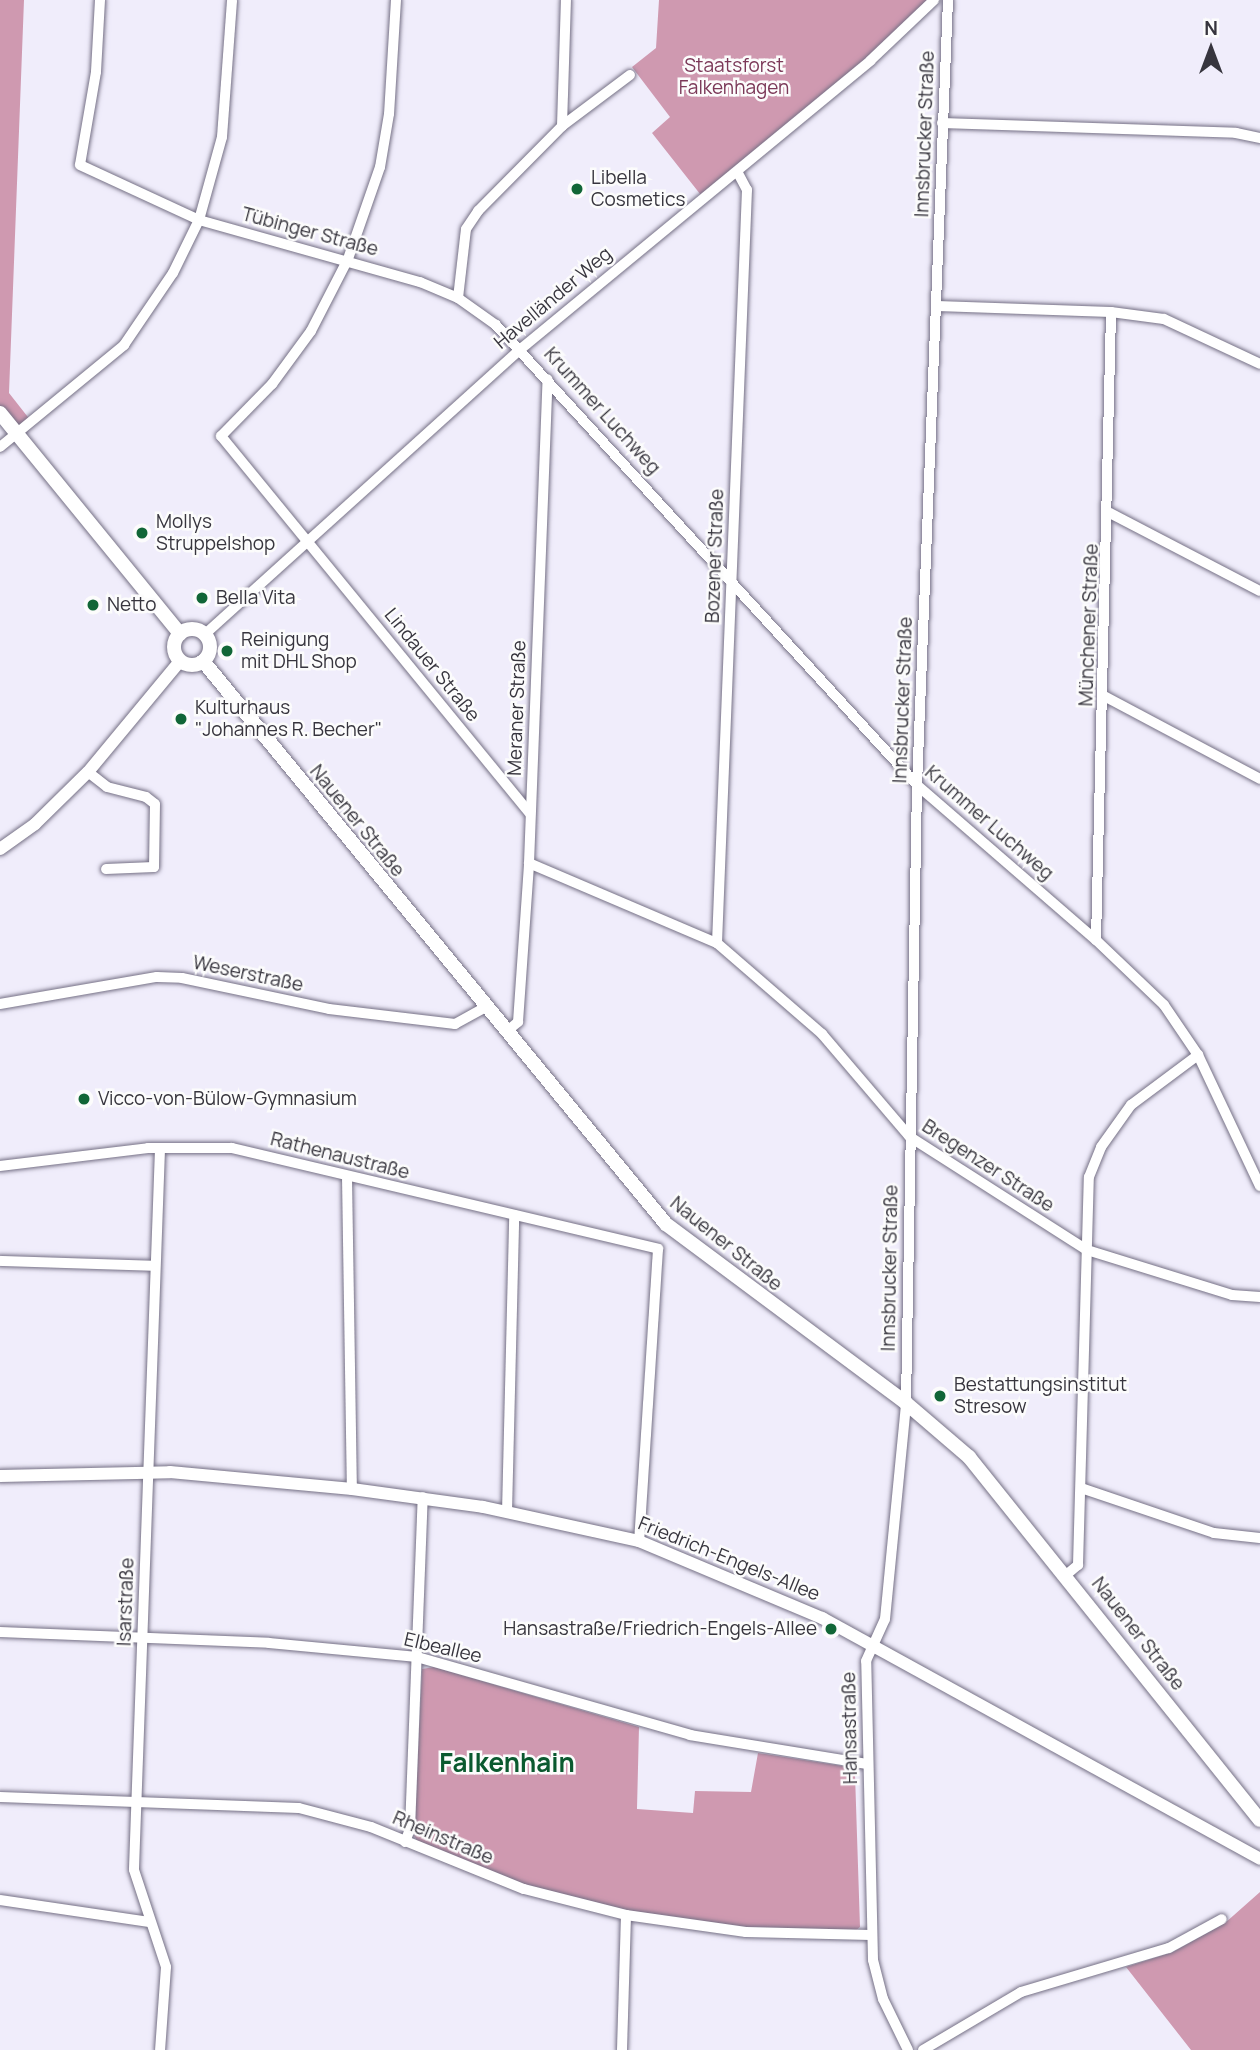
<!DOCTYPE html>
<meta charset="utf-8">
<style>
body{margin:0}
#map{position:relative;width:1260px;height:2050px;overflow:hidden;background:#f0edfb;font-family:Manrope,sans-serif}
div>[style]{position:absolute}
.forest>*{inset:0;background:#cf99b0}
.roads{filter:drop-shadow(0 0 2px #757085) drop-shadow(0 0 2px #757085)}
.minor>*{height:10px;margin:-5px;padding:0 5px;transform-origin:5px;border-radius:5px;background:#fff}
.tertiary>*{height:12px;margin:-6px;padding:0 6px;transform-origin:6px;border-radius:6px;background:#fff}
.secondary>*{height:14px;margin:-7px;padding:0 7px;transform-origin:7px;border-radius:7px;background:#fff}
.secondary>.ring{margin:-7px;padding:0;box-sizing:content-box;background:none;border:14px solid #fff;border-radius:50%}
.dots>*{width:19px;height:19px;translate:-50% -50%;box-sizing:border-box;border:4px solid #fcfcfc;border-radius:50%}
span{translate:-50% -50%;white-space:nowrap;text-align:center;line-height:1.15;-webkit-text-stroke:5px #fcfcfc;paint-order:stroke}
.park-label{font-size:19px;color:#7b3858}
.street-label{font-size:19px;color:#37353e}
.poi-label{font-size:19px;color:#37353e}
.left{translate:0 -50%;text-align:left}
.right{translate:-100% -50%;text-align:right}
.district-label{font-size:26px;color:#0a592f;font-weight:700}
.north{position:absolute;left:1176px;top:14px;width:70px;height:70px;-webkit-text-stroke:5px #fcfcfc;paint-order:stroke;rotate:0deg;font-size:19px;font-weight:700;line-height:28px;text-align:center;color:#37353e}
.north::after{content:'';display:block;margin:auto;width:24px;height:32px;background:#37353e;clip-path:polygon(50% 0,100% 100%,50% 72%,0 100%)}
</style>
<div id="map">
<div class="forest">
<div style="clip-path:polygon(0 0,24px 0,9px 393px,31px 421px,16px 433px,0 413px)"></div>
<div style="clip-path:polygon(659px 0,934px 0,704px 199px,652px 133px,670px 117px,632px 67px,656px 48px)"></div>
<div style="clip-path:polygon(434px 1667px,639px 1727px,637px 1809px,693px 1813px,695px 1791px,751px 1792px,758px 1753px,849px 1767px,855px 1774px,860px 1927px,855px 1931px,746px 1928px,630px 1911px,525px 1885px,418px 1843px,414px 1835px,422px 1669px)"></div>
<div style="clip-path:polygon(1260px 1892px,1260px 2050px,1191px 2050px,1126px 1967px,1173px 1952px,1225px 1923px)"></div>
</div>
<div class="roads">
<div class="minor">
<div style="left:100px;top:0;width:72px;rotate:93.2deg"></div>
<div style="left:96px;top:72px;width:94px;rotate:99.8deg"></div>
<div style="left:80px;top:165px;width:131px;rotate:24.8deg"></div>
<div style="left:199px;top:220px;width:230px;rotate:15.7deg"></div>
<div style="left:420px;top:282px;width:41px;rotate:22.8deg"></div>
<div style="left:458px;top:298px;width:47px;rotate:35.4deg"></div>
<div style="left:496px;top:325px;width:624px;rotate:47.53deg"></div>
<div style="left:917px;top:785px;width:237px;rotate:40.9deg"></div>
<div style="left:1096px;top:940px;width:94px;rotate:43.7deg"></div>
<div style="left:1164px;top:1005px;width:60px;rotate:55.8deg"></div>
<div style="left:1198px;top:1055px;width:145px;rotate:64.7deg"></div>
<div style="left:396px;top:0;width:114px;rotate:93.5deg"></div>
<div style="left:389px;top:114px;width:54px;rotate:99.6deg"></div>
<div style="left:380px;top:167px;width:97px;rotate:109.2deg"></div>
<div style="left:348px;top:259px;width:81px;rotate:117.2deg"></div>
<div style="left:311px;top:331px;width:66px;rotate:126.3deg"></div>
<div style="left:272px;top:384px;width:73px;rotate:134.4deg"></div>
<div style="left:221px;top:436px;width:488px;rotate:50.7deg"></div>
<div style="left:942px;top:123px;width:294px;rotate:1.9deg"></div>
<div style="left:1236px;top:133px;width:25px;rotate:12deg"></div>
<div style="left:562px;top:126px;width:126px;rotate:-88.2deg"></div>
<div style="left:458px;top:298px;width:69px;rotate:-83.4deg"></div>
<div style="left:466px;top:229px;width:22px;rotate:-56deg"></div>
<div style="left:478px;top:211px;width:120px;rotate:-45.3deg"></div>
<div style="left:562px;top:126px;width:85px;rotate:-36.9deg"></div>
<div style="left:937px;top:306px;width:174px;rotate:2deg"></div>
<div style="left:1111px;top:312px;width:53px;rotate:7.5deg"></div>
<div style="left:1164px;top:319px;width:106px;rotate:25.1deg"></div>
<div style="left:0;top:447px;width:161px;rotate:-39.4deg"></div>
<div style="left:124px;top:345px;width:87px;rotate:-55.8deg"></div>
<div style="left:173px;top:273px;width:59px;rotate:-63.9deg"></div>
<div style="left:199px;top:220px;width:86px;rotate:-74.5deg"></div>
<div style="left:222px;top:137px;width:137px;rotate:-85.8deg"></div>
<div style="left:1110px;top:513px;width:169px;rotate:27.5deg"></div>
<div style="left:204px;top:635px;width:428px;rotate:-42.1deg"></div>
<div style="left:522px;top:348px;width:452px;rotate:-39.5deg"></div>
<div style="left:871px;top:60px;width:87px;rotate:-43.6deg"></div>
<div style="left:1104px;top:696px;width:177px;rotate:28deg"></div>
<div style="left:88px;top:772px;width:24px;rotate:38deg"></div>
<div style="left:107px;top:787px;width:40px;rotate:14.4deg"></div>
<div style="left:146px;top:797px;width:11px;rotate:38deg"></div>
<div style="left:155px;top:804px;width:63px;rotate:90.9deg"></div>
<div style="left:154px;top:867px;width:48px;rotate:177.6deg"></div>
<div style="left:529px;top:863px;width:204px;rotate:23.1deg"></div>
<div style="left:717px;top:943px;width:139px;rotate:40.9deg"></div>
<div style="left:822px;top:1034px;width:135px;rotate:49.5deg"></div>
<div style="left:910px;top:1137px;width:210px;rotate:32.6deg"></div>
<div style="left:1087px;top:1250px;width:152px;rotate:17.2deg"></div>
<div style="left:1232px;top:1295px;width:28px;rotate:4deg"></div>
<div style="left:1096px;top:940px;width:628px;rotate:-88.63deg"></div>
<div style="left:717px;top:943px;width:754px;rotate:-87.72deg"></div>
<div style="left:747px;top:190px;width:19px;rotate:-118deg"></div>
<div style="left:0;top:1004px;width:159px;rotate:-9.8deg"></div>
<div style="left:157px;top:977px;width:25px;rotate:2deg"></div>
<div style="left:182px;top:978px;width:150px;rotate:11.9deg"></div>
<div style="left:329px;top:1009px;width:127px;rotate:6.8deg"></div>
<div style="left:455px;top:1024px;width:35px;rotate:-29deg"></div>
<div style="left:506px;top:1032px;width:16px;rotate:-40deg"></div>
<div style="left:518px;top:1022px;width:159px;rotate:-86deg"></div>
<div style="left:529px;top:863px;width:484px;rotate:-87.8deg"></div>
<div style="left:160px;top:1149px;width:721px;rotate:92.07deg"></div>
<div style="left:134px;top:1870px;width:102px;rotate:71.7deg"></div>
<div style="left:166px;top:1967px;width:83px;rotate:94.1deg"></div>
<div style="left:0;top:1166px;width:149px;rotate:-6.9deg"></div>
<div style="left:148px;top:1148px;width:84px"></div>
<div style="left:232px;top:1148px;width:438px;rotate:13.3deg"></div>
<div style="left:658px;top:1249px;width:293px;rotate:93.7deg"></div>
<div style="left:347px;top:1177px;width:312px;rotate:89.1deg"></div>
<div style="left:0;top:1261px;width:155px;rotate:1.8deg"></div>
<div style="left:1081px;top:1488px;width:140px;rotate:18.7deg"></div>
<div style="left:1214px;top:1533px;width:46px;rotate:6.2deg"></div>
<div style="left:507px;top:1512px;width:297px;rotate:-88.6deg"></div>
<div style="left:1066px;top:1575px;width:16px;rotate:-40deg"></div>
<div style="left:1078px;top:1565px;width:388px;rotate:-88.4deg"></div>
<div style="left:1089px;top:1177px;width:32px;rotate:-68deg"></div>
<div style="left:1101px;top:1147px;width:52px;rotate:-54.5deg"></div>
<div style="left:1131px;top:1105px;width:84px;rotate:-36.7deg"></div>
<div style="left:0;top:1632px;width:269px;rotate:2.3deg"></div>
<div style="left:269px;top:1643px;width:149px;rotate:5.4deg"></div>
<div style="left:417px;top:1657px;width:284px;rotate:15.9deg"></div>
<div style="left:690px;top:1735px;width:179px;rotate:9.3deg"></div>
<div style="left:0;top:1797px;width:299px;rotate:2.1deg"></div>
<div style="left:299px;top:1808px;width:74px;rotate:14.8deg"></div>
<div style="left:371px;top:1827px;width:165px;rotate:22.1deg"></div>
<div style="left:524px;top:1889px;width:105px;rotate:14.3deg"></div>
<div style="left:626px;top:1915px;width:121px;rotate:8.1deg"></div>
<div style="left:746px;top:1932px;width:125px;rotate:1.4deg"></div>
<div style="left:405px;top:1842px;width:14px;rotate:-69deg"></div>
<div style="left:410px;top:1829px;width:332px;rotate:-87.8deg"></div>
<div style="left:0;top:1900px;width:151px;rotate:8.4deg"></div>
<div style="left:622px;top:2050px;width:135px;rotate:-88.3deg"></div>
<div style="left:908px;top:2050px;width:57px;rotate:-116.1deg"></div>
<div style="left:883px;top:1999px;width:40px;rotate:-104.4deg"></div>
<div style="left:873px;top:1960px;width:299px;rotate:-91.3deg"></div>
<div style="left:866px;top:1661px;width:46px;rotate:-65.7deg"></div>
<div style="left:885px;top:1619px;width:217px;rotate:-84.4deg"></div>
<div style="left:906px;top:1403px;width:618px;rotate:-88.98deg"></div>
<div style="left:917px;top:785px;width:786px;rotate:-87.74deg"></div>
<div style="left:923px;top:2050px;width:114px;rotate:-30.6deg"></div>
<div style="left:1021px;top:1992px;width:154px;rotate:-16.6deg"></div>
<div style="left:1169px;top:1948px;width:60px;rotate:-28.7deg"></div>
</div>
<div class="tertiary">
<div style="left:0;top:849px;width:43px;rotate:-35.5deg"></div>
<div style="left:35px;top:824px;width:74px;rotate:-44.5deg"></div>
<div style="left:88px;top:772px;width:144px;rotate:-50.3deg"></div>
<div style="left:0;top:1476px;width:170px;rotate:-1.3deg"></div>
<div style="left:170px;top:1472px;width:183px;rotate:5.3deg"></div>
<div style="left:352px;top:1489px;width:132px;rotate:7.8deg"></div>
<div style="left:483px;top:1507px;width:160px;rotate:12.3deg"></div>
<div style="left:639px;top:1541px;width:199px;rotate:22.8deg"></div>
<div style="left:822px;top:1618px;width:500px;rotate:28.8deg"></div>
</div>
<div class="secondary">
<div style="left:0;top:413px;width:285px;rotate:50.8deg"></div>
<div class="ring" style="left:174px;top:629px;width:22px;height:22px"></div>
<div style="left:203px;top:661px;width:729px;rotate:50.57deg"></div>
<div style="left:666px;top:1224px;width:299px;rotate:36.7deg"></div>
<div style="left:906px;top:1403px;width:83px;rotate:40.6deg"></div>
<div style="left:969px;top:1457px;width:465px;rotate:51.3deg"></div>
</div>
</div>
<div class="dots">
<div style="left:577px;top:189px;background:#116637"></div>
<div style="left:142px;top:533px;background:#116637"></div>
<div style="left:202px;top:598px;background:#116637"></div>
<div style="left:93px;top:605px;background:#116637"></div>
<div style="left:227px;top:651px;background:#116637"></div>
<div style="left:181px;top:719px;background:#116637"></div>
<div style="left:84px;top:1099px;background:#116637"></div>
<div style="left:940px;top:1396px;background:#116637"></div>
<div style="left:831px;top:1629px;background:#116637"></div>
</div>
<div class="park-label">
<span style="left:734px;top:77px">Staatsforst<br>Falkenhagen</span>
</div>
<div class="street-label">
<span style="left:925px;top:134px;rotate:-88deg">Innsbrucker Straße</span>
<span style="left:310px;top:232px;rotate:15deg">Tübinger Straße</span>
<span style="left:553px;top:298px;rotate:-40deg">Havelländer Weg</span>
<span style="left:602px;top:411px;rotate:48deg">Krummer Luchweg</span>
<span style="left:715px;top:556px;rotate:-88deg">Bozener Straße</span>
<span style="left:1089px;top:625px;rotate:-88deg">Münchener Straße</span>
<span style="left:432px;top:665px;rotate:51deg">Lindauer Straße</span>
<span style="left:903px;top:700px;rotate:-88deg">Innsbrucker Straße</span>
<span style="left:517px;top:708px;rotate:-88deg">Meraner Straße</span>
<span style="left:357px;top:821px;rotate:51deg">Nauener Straße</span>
<span style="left:989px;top:823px;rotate:41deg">Krummer Luchweg</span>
<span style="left:248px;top:974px;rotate:12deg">Weserstraße</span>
<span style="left:340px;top:1156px;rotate:14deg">Rathenaustraße</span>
<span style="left:988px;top:1166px;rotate:33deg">Bregenzer Straße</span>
<span style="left:726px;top:1244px;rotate:39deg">Nauener Straße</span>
<span style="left:890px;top:1268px;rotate:-89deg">Innsbrucker Straße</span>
<span style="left:729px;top:1559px;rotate:22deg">Friedrich-Engels-Allee</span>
<span style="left:126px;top:1602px;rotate:-88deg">Isarstraße</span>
<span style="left:1138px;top:1634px;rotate:52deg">Nauener Straße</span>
<span style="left:443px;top:1648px;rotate:13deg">Elbeallee</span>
<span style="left:850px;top:1728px;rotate:-91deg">Hansastraße</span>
<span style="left:443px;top:1838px;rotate:23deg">Rheinstraße</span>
</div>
<div class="poi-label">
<span class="left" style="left:591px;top:189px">Libella<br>Cosmetics</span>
<span class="left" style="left:156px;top:533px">Mollys<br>Struppelshop</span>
<span class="left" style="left:216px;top:598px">Bella Vita</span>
<span class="left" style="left:107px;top:605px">Netto</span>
<span class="left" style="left:241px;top:651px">Reinigung<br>mit DHL Shop</span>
<span class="left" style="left:195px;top:719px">Kulturhaus<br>"Johannes R. Becher"</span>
<span class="left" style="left:98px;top:1099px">Vicco-von-Bülow-Gymnasium</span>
<span class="left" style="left:954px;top:1396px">Bestattungsinstitut<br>Stresow</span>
<span class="right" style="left:817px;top:1629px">Hansastraße/Friedrich-Engels-Allee</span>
</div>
<div class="district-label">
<span style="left:507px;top:1763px">Falkenhain</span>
</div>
<div class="north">N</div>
</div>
